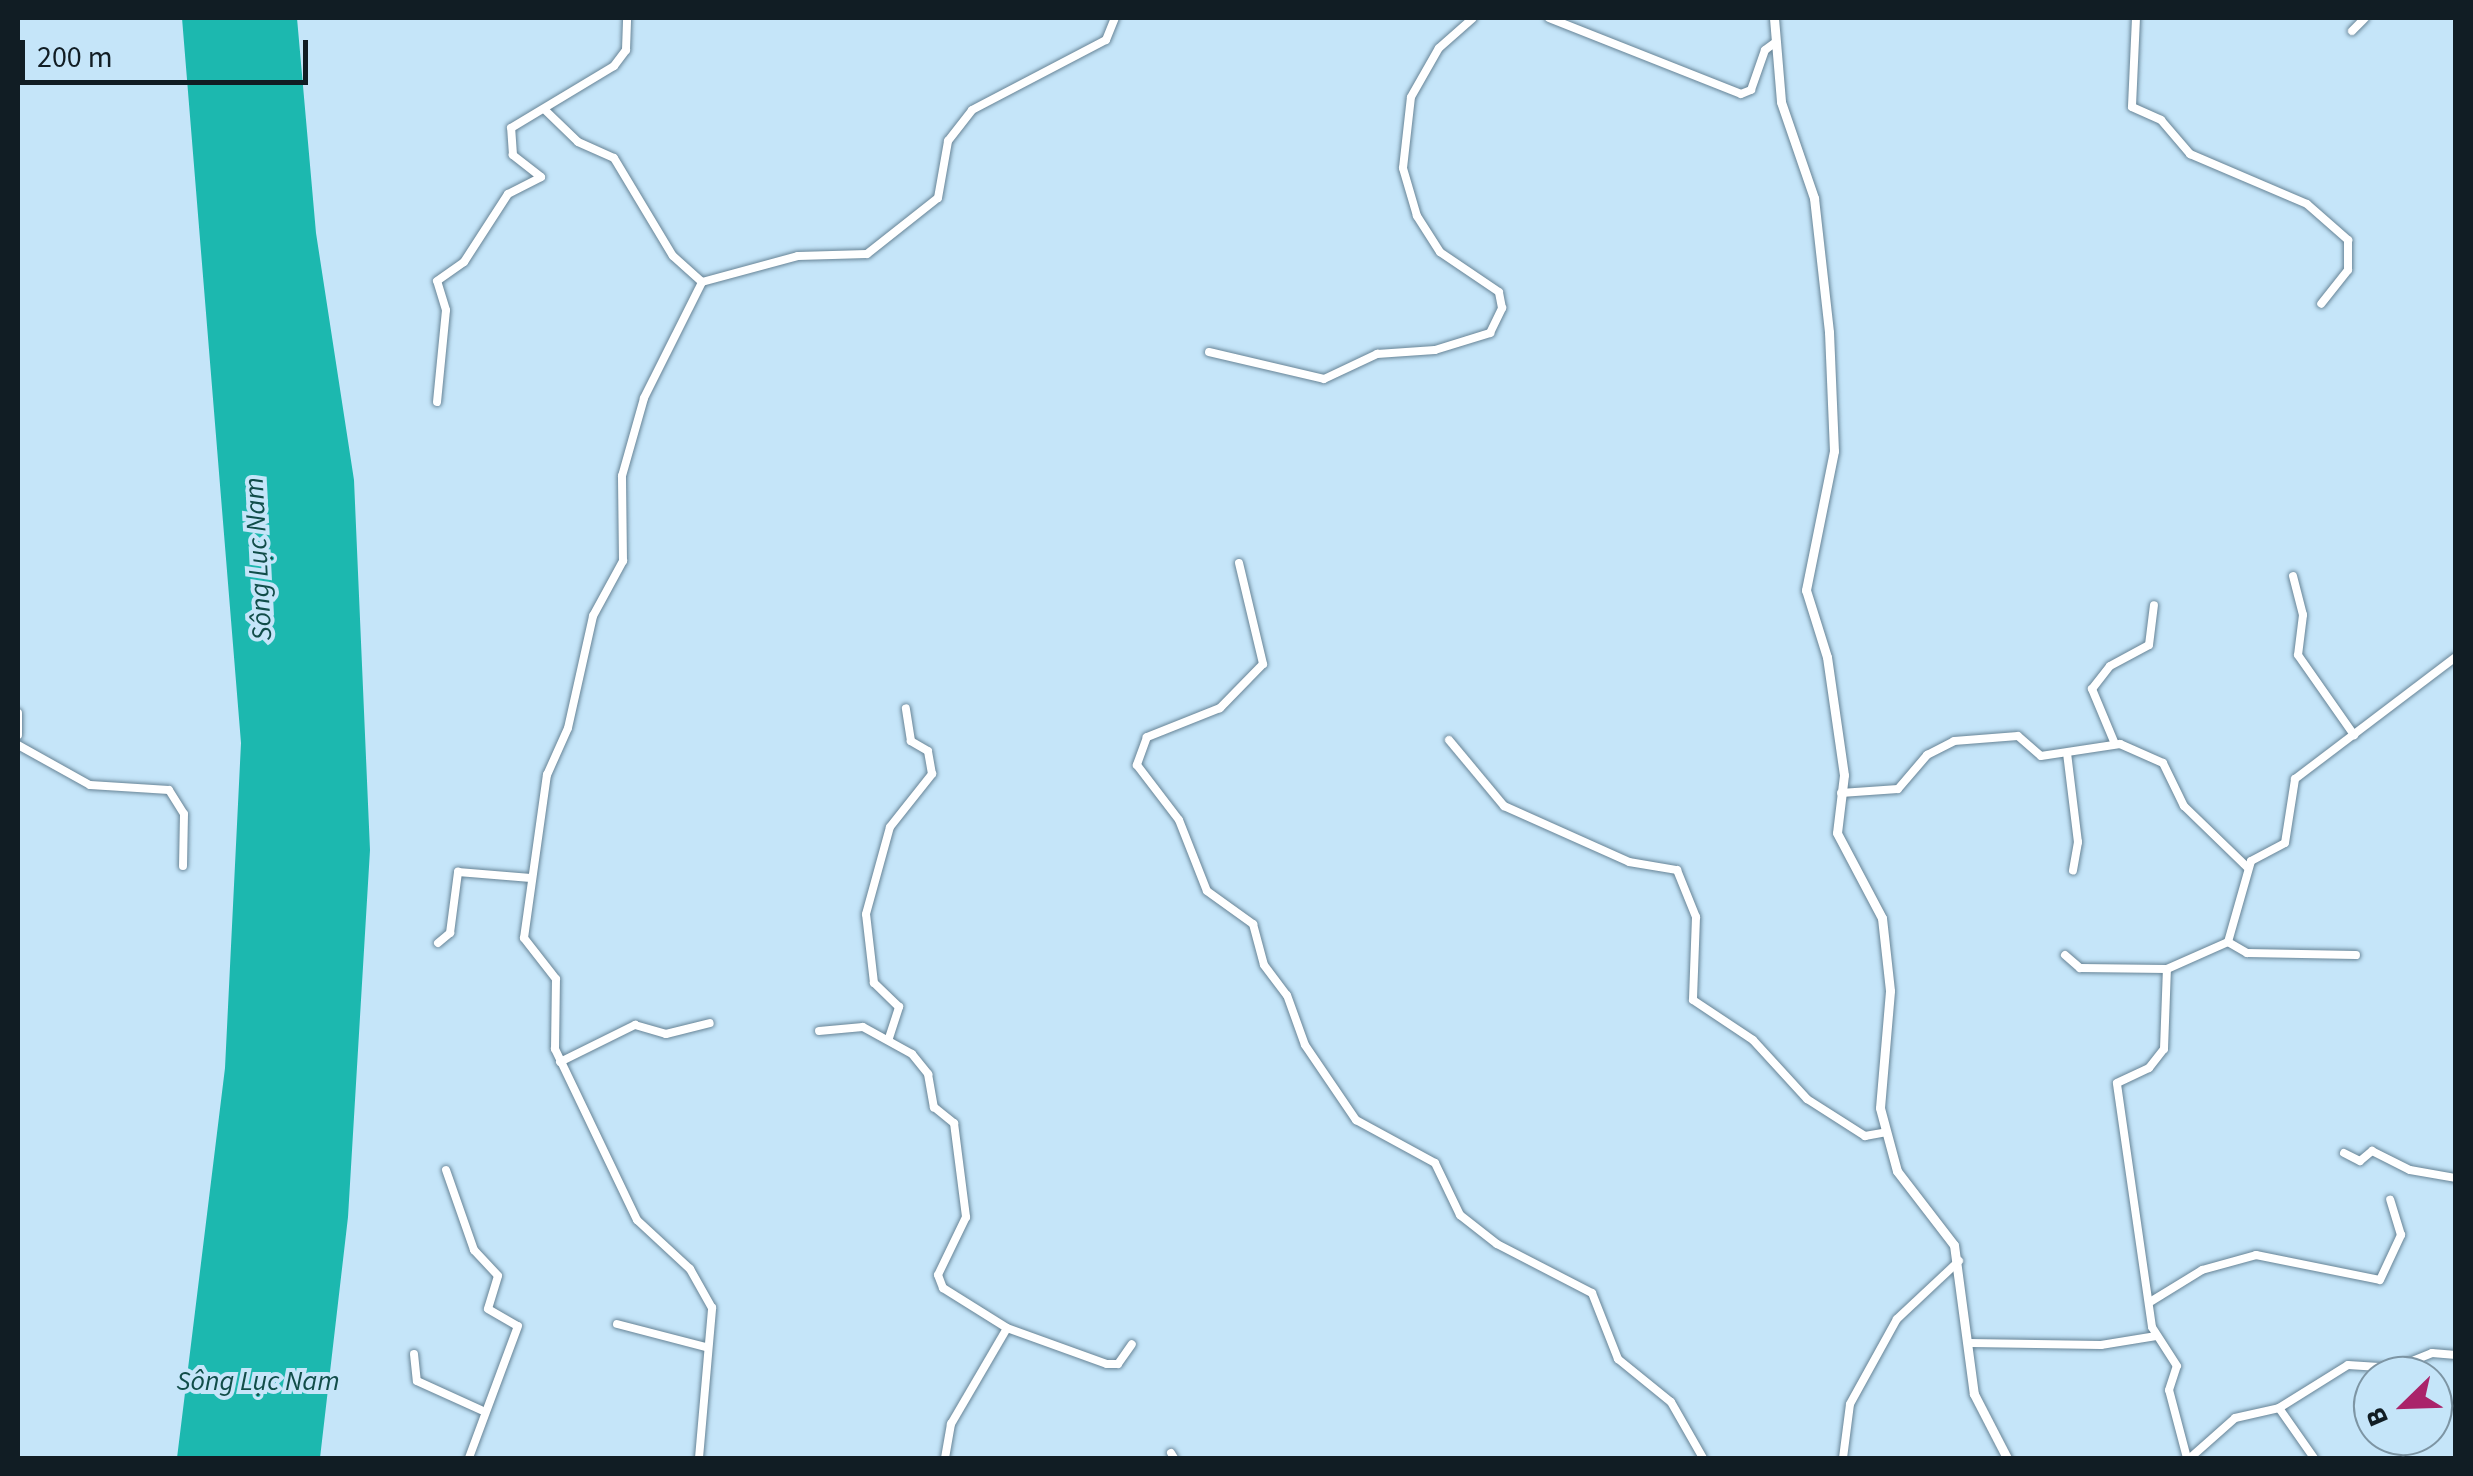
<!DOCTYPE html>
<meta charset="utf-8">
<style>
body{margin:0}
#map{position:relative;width:2473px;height:1476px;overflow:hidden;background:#c5e5f9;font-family:"Source Sans 3",sans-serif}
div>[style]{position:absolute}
.water>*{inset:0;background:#1cb8af}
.roads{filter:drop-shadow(0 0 2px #678496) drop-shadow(0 0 2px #678496)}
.minor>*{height:8px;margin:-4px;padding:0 4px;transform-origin:4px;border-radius:4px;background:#fff}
.tertiary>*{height:9px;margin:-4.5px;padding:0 4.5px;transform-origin:4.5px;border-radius:4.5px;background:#fff}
span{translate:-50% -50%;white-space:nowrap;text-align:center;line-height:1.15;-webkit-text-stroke:8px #c5e5f9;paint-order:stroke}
.water-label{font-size:28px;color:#114d49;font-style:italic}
.frame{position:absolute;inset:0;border:20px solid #111d24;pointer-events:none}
.north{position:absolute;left:2353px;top:1356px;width:100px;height:100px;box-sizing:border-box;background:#c5e5f9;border:2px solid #7d95a4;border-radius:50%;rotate:247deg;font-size:28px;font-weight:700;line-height:40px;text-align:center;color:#111d24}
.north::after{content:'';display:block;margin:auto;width:35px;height:45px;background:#aa236a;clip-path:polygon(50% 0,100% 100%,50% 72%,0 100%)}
.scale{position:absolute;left:20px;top:40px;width:288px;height:45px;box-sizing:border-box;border:5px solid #111d24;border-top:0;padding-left:12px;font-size:30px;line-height:35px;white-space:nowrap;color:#111d24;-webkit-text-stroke:8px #c5e5f9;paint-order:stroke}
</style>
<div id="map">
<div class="water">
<div style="clip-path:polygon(182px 18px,297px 18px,316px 233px,354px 480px,370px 850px,348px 1217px,320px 1458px,177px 1458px,225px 1068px,241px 743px)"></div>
</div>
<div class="roads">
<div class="minor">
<div style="left:1549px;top:18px;width:206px;rotate:21.6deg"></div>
<div style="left:1741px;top:94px;width:11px;rotate:-22deg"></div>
<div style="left:1751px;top:90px;width:42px;rotate:-70.7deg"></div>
<div style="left:1765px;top:50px;width:14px;rotate:-36deg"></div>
<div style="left:2136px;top:18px;width:89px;rotate:92.6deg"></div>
<div style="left:2132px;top:107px;width:32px;rotate:24deg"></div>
<div style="left:2161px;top:120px;width:45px;rotate:49.5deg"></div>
<div style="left:2190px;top:154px;width:127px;rotate:23.1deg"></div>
<div style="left:2307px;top:204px;width:55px;rotate:41.3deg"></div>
<div style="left:2348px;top:240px;width:30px;rotate:90deg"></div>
<div style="left:2348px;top:270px;width:43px;rotate:128.5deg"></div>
<div style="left:2352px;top:31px;width:18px;rotate:-45deg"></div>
<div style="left:544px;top:109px;width:47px;rotate:44.1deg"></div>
<div style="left:578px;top:142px;width:39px;rotate:24deg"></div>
<div style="left:614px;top:158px;width:114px;rotate:59deg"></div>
<div style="left:673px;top:256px;width:39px;rotate:42deg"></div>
<div style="left:1209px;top:352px;width:118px;rotate:13.2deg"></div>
<div style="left:1324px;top:379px;width:59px;rotate:-25.3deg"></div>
<div style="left:1377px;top:354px;width:58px;rotate:-3.9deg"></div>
<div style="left:1435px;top:350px;width:58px;rotate:-17.2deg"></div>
<div style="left:1490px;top:333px;width:28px;rotate:-64deg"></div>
<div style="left:1502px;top:308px;width:16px;rotate:-101deg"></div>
<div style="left:1499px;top:292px;width:71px;rotate:-145.9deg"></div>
<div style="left:1440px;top:252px;width:43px;rotate:-122.6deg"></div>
<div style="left:1417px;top:216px;width:50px;rotate:-106.3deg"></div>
<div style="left:1403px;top:168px;width:71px;rotate:-83.6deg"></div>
<div style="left:1411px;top:97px;width:56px;rotate:-60.3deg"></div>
<div style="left:1439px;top:48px;width:45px;rotate:-41.4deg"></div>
<div style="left:437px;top:402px;width:92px;rotate:-84.4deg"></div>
<div style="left:446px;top:310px;width:30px;rotate:-107deg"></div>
<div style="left:437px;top:281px;width:33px;rotate:-35deg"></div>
<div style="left:464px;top:262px;width:81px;rotate:-57.1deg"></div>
<div style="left:508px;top:194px;width:37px;rotate:-27deg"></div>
<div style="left:541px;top:177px;width:36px;rotate:-142deg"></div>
<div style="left:513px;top:155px;width:27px;rotate:-94deg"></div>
<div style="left:511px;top:128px;width:120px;rotate:-31deg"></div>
<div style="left:614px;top:66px;width:20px;rotate:-53deg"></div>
<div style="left:626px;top:50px;width:32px;rotate:-88deg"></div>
<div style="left:1239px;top:563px;width:104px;rotate:76.6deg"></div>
<div style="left:1263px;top:664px;width:62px;rotate:134.3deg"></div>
<div style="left:1220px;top:708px;width:79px;rotate:158.3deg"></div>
<div style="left:1147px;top:737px;width:30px;rotate:110deg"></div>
<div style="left:1137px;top:765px;width:69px;rotate:52.6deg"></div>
<div style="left:1179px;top:820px;width:76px;rotate:68.5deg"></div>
<div style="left:1207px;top:891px;width:57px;rotate:35.7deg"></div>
<div style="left:1253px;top:924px;width:42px;rotate:75deg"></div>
<div style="left:1264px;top:965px;width:38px;rotate:53deg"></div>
<div style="left:1287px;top:995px;width:53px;rotate:70.2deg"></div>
<div style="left:1305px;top:1045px;width:91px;rotate:55.8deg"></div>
<div style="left:1356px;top:1120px;width:90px;rotate:28.6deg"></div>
<div style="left:1435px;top:1163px;width:58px;rotate:64.3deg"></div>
<div style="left:1460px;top:1215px;width:47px;rotate:38.1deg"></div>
<div style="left:1497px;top:1244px;width:107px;rotate:27.3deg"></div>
<div style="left:1592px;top:1293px;width:71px;rotate:68.5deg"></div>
<div style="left:1618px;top:1359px;width:68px;rotate:39.1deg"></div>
<div style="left:1671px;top:1402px;width:64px;rotate:60.3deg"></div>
<div style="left:2293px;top:576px;width:40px;rotate:75.6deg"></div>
<div style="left:2303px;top:615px;width:40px;rotate:97.1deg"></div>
<div style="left:2298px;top:655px;width:98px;rotate:55deg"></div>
<div style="left:18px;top:713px;width:22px;rotate:90deg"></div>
<div style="left:1449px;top:740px;width:86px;rotate:50.2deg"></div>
<div style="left:1504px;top:806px;width:137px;rotate:24.1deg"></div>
<div style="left:1629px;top:862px;width:49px;rotate:9.5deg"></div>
<div style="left:1677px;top:870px;width:51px;rotate:68deg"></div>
<div style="left:1696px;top:917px;width:83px;rotate:92.1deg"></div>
<div style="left:1693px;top:1000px;width:72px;rotate:33.7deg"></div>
<div style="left:1753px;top:1040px;width:80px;rotate:47.5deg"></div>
<div style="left:1807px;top:1099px;width:69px;rotate:32.5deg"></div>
<div style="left:1865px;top:1136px;width:22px;rotate:-10deg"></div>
<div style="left:2115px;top:744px;width:60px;rotate:-112.7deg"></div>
<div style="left:2092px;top:689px;width:29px;rotate:-52deg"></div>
<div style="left:2110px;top:666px;width:44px;rotate:-28.3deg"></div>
<div style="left:2149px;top:645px;width:40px;rotate:-82.9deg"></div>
<div style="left:18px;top:745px;width:82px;rotate:29.1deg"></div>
<div style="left:90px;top:785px;width:79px;rotate:3.6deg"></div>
<div style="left:169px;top:790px;width:28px;rotate:58deg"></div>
<div style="left:184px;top:814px;width:52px;rotate:91.1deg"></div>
<div style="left:2067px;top:753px;width:90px;rotate:83deg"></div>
<div style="left:2078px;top:842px;width:29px;rotate:100deg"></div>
<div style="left:1841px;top:793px;width:57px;rotate:-4deg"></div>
<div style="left:1898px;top:789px;width:45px;rotate:-49.5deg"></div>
<div style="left:1927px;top:755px;width:30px;rotate:-27deg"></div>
<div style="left:1954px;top:741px;width:64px;rotate:-4.5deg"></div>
<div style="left:2018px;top:736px;width:30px;rotate:41deg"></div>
<div style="left:2041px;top:756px;width:80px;rotate:-8.6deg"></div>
<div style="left:2120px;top:744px;width:47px;rotate:23.8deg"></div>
<div style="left:2163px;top:763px;width:48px;rotate:64deg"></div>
<div style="left:2184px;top:806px;width:89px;rotate:44.1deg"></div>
<div style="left:2228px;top:942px;width:22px;rotate:30deg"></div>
<div style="left:2247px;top:953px;width:109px;rotate:1.1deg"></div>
<div style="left:438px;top:943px;width:16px;rotate:-40deg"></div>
<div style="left:450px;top:933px;width:62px;rotate:-82.5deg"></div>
<div style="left:458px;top:872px;width:73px;rotate:4.7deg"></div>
<div style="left:2065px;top:955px;width:20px;rotate:41deg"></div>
<div style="left:2080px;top:968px;width:87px;rotate:0.7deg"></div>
<div style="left:819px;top:1031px;width:44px;rotate:-5.2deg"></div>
<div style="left:863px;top:1027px;width:56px;rotate:28.9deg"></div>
<div style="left:912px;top:1054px;width:26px;rotate:51deg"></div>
<div style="left:928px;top:1074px;width:34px;rotate:80deg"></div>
<div style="left:934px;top:1107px;width:26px;rotate:39deg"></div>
<div style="left:954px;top:1123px;width:95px;rotate:82.7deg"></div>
<div style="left:966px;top:1217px;width:64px;rotate:115.8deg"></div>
<div style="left:938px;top:1275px;width:14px;rotate:69deg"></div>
<div style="left:943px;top:1288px;width:75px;rotate:32deg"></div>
<div style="left:1007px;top:1328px;width:106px;rotate:19.8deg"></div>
<div style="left:1107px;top:1364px;width:11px"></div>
<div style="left:1118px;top:1364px;width:24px;rotate:-55deg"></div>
<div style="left:889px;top:1038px;width:33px;rotate:-72deg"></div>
<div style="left:899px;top:1007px;width:35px;rotate:-136deg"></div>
<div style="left:874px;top:983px;width:69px;rotate:-96.6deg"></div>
<div style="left:866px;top:914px;width:90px;rotate:-74.6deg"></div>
<div style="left:890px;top:827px;width:68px;rotate:-51.6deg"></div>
<div style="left:932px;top:774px;width:23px;rotate:-100deg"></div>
<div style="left:928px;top:751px;width:20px;rotate:-150deg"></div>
<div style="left:911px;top:741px;width:33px;rotate:-99deg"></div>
<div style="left:560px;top:1062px;width:84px;rotate:-26.3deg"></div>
<div style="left:635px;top:1025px;width:32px;rotate:16deg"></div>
<div style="left:666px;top:1034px;width:45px;rotate:-14deg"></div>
<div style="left:2344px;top:1153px;width:18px;rotate:27deg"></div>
<div style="left:2360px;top:1161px;width:16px;rotate:-40deg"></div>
<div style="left:2372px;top:1151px;width:42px;rotate:26.6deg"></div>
<div style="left:2410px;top:1170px;width:47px;rotate:9.9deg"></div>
<div style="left:446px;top:1170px;width:85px;rotate:70.7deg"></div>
<div style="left:474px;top:1250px;width:35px;rotate:47deg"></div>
<div style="left:498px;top:1276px;width:34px;rotate:107deg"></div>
<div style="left:488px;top:1309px;width:34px;rotate:30deg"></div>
<div style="left:518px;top:1326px;width:141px;rotate:110.4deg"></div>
<div style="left:2150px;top:1302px;width:61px;rotate:-31.6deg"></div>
<div style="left:2202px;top:1270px;width:56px;rotate:-15.5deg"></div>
<div style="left:2256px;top:1255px;width:126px;rotate:11.4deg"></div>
<div style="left:2380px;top:1280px;width:50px;rotate:-65deg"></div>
<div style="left:2401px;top:1235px;width:37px;rotate:-107deg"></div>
<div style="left:617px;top:1324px;width:92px;rotate:14.5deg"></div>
<div style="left:1970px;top:1343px;width:131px;rotate:0.9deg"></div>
<div style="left:2101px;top:1345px;width:56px;rotate:-9.3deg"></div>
<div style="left:414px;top:1354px;width:27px;rotate:84deg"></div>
<div style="left:417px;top:1381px;width:70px;rotate:24.4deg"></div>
<div style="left:2279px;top:1408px;width:61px;rotate:55deg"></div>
<div style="left:1171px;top:1453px;width:6px;rotate:59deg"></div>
<div style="left:699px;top:1458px;width:151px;rotate:-85deg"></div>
<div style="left:712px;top:1308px;width:45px;rotate:-119.4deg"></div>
<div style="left:690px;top:1269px;width:72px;rotate:-137.2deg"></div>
<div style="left:637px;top:1220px;width:190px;rotate:-115.6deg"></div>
<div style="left:555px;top:1049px;width:70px;rotate:-89.2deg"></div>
<div style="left:556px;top:979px;width:52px;rotate:-128deg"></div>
<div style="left:524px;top:938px;width:165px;rotate:-82deg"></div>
<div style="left:547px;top:775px;width:51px;rotate:-65.9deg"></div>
<div style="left:568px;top:728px;width:115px;rotate:-77.4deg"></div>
<div style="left:593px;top:616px;width:63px;rotate:-61.4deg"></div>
<div style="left:623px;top:561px;width:85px;rotate:-90.7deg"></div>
<div style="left:622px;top:476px;width:81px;rotate:-74.2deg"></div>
<div style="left:644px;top:398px;width:130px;rotate:-63.4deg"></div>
<div style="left:702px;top:282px;width:99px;rotate:-15.2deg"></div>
<div style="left:798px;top:256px;width:69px;rotate:-1.7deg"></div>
<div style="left:867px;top:254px;width:90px;rotate:-38.3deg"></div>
<div style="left:938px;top:198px;width:58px;rotate:-80deg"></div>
<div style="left:948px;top:141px;width:39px;rotate:-52deg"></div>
<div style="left:972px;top:110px;width:151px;rotate:-27.6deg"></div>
<div style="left:1106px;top:40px;width:24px;rotate:-68deg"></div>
<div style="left:945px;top:1458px;width:35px;rotate:-80deg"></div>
<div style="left:951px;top:1424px;width:111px;rotate:-59.7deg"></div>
<div style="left:1843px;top:1458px;width:54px;rotate:-82.6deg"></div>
<div style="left:1850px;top:1404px;width:97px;rotate:-61.1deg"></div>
<div style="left:1897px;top:1319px;width:85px;rotate:-43.1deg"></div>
<div style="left:2187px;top:1458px;width:70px;rotate:-104.8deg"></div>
<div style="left:2169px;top:1390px;width:25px;rotate:-72deg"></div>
<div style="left:2177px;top:1366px;width:46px;rotate:-122.7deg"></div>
<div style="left:2152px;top:1327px;width:246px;rotate:-98.2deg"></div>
<div style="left:2117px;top:1083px;width:35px;rotate:-25deg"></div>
<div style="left:2149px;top:1068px;width:24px;rotate:-52deg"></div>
<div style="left:2164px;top:1049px;width:80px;rotate:-87.9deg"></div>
<div style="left:2167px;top:969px;width:67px;rotate:-23.9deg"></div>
<div style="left:2228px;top:942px;width:84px;rotate:-74.1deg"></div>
<div style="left:2251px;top:861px;width:38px;rotate:-28deg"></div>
<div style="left:2285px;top:843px;width:65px;rotate:-81.1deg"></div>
<div style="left:2295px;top:779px;width:202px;rotate:-37.2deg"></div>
<div style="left:2190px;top:1458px;width:60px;rotate:-41.6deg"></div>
<div style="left:2235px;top:1418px;width:45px;rotate:-12.8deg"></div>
<div style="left:2279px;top:1408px;width:81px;rotate:-31.9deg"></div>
<div style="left:2348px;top:1365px;width:47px;rotate:3.7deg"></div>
<div style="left:2395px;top:1368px;width:40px;rotate:-22deg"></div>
<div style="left:2432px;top:1353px;width:24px;rotate:5deg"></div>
</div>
<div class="tertiary">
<div style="left:1774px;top:18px;width:84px;rotate:85.2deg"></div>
<div style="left:1781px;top:102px;width:102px;rotate:71deg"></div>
<div style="left:1814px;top:198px;width:135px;rotate:83.6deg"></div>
<div style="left:1829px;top:332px;width:119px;rotate:87.6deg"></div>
<div style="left:1834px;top:451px;width:142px;rotate:101.4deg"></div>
<div style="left:1806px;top:590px;width:70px;rotate:72.6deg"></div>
<div style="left:1827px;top:657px;width:119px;rotate:81.8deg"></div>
<div style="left:1844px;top:775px;width:58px;rotate:96.9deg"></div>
<div style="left:1837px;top:833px;width:96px;rotate:62.1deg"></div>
<div style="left:1882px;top:918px;width:73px;rotate:83.7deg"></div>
<div style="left:1890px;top:991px;width:117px;rotate:94.9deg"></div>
<div style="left:1880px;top:1108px;width:65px;rotate:74.9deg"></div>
<div style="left:1897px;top:1171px;width:93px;rotate:52.4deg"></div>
<div style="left:1954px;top:1245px;width:150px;rotate:82.4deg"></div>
<div style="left:1974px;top:1394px;width:72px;rotate:62.7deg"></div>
</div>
</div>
<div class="water-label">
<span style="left:258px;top:559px;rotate:-93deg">Sông Lục Nam</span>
<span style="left:258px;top:1381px">Sông Lục Nam</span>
</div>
<div class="frame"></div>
<div class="north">B</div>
<div class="scale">200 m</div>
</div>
